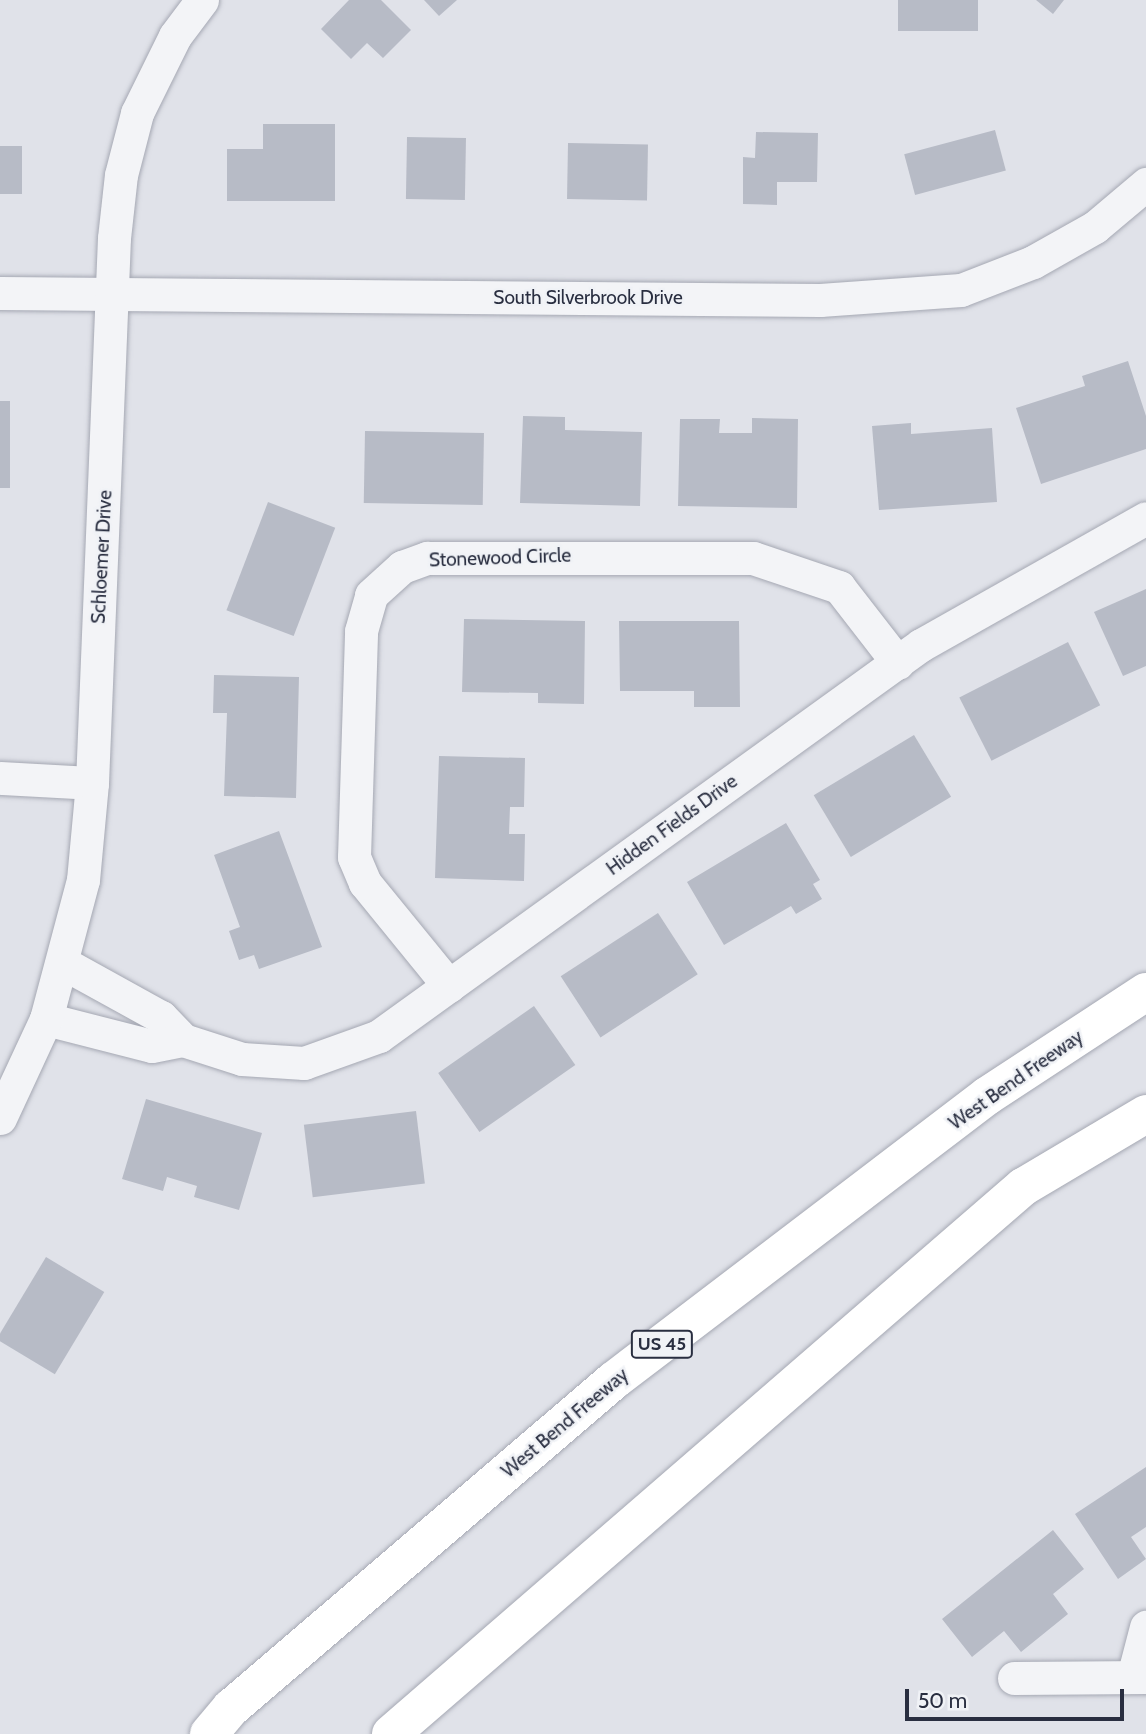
<!DOCTYPE html>
<style>
body{margin:0}
#map{position:relative;width:1146px;height:1734px;overflow:hidden;background:#e0e2e9;font-family:Cabin,sans-serif}
div>[style]{position:absolute}
.building>*{inset:0;background:#b7bbc6;transform-origin:0 0}
.roads{filter:drop-shadow(0 0 2px #a5a8b3) drop-shadow(0 0 2px #a5a8b3)}
.minor>*{height:33px;margin:-16.5px;padding:0 16.5px;transform-origin:16.5px;border-radius:16.5px;background:#f3f4f7}
.motorway>*{height:38px;margin:-19px;padding:0 19px;transform-origin:19px;border-radius:19px;background:#fff}
span{translate:-50% -50%;white-space:nowrap;text-align:center;line-height:1.15;-webkit-text-stroke:5px #f0f2f6;paint-order:stroke}
.shield-label span{padding:2px 5px;background:#f0f2f6;border:2px solid;border-radius:5px;-webkit-text-stroke-width:0}
.shield-label{font-size:18px;color:#292e40;font-weight:700}
.street-label{font-size:19px;color:#292e40}
.scale{position:absolute;left:905px;top:1689px;width:219px;height:32px;box-sizing:border-box;border:4px solid #292e40;border-top:0;padding-left:9px;font-size:21px;line-height:24px;white-space:nowrap;color:#292e40;-webkit-text-stroke:5px #f0f2f6;paint-order:stroke}
</style>
<div id="map">
<div class="building">
<div style="clip-path:polygon(349px 0,381px 0,411px 30px,383px 58px,367px 43px,351px 59px,321px 29px)"></div>
<div style="clip-path:polygon(424px 0,457px 0,439px 16px)"></div>
<div style="left:898px;top:0;width:80px;height:31px"></div>
<div style="clip-path:polygon(1036px 0,1064px 0,1053px 14px)"></div>
<div style="clip-path:polygon(263px 124px,335px 124px,335px 201px,227px 201px,227px 149px,263px 149px)"></div>
<div style="left:995px;top:130px;width:42px;height:94px;rotate:75deg"></div>
<div style="clip-path:polygon(756px 132px,818px 133px,817px 182px,777px 182px,777px 205px,743px 204px,743px 157px,755px 158px)"></div>
<div style="left:407px;top:137px;width:59px;height:62px;rotate:1deg"></div>
<div style="left:568px;top:143px;width:80px;height:56px;rotate:1deg"></div>
<div style="left:0;top:146px;width:22px;height:48px"></div>
<div style="clip-path:polygon(1128px 361px,1146px 416px,1146px 449px,1041px 484px,1016px 408px,1085px 386px,1082px 376px)"></div>
<div style="left:0;top:401px;width:10px;height:87px"></div>
<div style="clip-path:polygon(523px 416px,565px 417px,565px 430px,642px 432px,640px 506px,520px 503px)"></div>
<div style="clip-path:polygon(752px 418px,798px 419px,797px 508px,678px 506px,680px 419px,720px 419px,719px 433px,752px 433px)"></div>
<div style="clip-path:polygon(911px 423px,911px 434px,992px 428px,997px 502px,879px 510px,872px 426px)"></div>
<div style="left:365px;top:431px;width:119px;height:72px;rotate:1deg"></div>
<div style="left:268px;top:502px;width:72px;height:116px;rotate:21deg"></div>
<div style="clip-path:polygon(1146px 589px,1146px 666px,1123px 676px,1094px 612px)"></div>
<div style="clip-path:polygon(464px 619px,585px 621px,584px 704px,538px 703px,538px 693px,462px 692px)"></div>
<div style="clip-path:polygon(619px 621px,739px 621px,740px 707px,694px 707px,694px 691px,620px 691px)"></div>
<div style="left:1068px;top:642px;width:71px;height:122px;rotate:63deg"></div>
<div style="clip-path:polygon(214px 675px,299px 677px,296px 798px,224px 796px,227px 713px,213px 713px)"></div>
<div style="left:914px;top:735px;width:72px;height:117px;rotate:59deg"></div>
<div style="clip-path:polygon(439px 756px,525px 758px,524px 807px,510px 807px,509px 834px,525px 834px,524px 881px,435px 878px)"></div>
<div style="clip-path:polygon(786px 823px,820px 880px,813px 884px,822px 899px,796px 914px,791px 906px,724px 945px,687px 882px)"></div>
<div style="clip-path:polygon(279px 831px,322px 947px,259px 969px,254px 955px,239px 960px,229px 931px,240px 927px,214px 855px)"></div>
<div style="left:658px;top:913px;width:73px;height:116px;rotate:57deg"></div>
<div style="left:534px;top:1006px;width:72px;height:117px;rotate:55deg"></div>
<div style="clip-path:polygon(146px 1099px,262px 1133px,239px 1210px,194px 1197px,197px 1186px,167px 1177px,163px 1191px,122px 1179px)"></div>
<div style="left:416px;top:1111px;width:73px;height:113px;rotate:83deg"></div>
<div style="left:46px;top:1257px;width:68px;height:96px;rotate:31deg"></div>
<div style="clip-path:polygon(1146px 1467px,1146px 1527px,1131px 1537px,1146px 1559px,1118px 1579px,1075px 1514px)"></div>
<div style="clip-path:polygon(1053px 1530px,1084px 1569px,1053px 1594px,1068px 1614px,1021px 1652px,1004px 1631px,972px 1657px,942px 1619px)"></div>
</div>
<div class="roads">
<div class="minor">
<div style="left:0;top:293px;width:820px;rotate:0.49deg"></div>
<div style="left:820px;top:300px;width:141px;rotate:-4.1deg"></div>
<div style="left:961px;top:290px;width:77px;rotate:-21.3deg"></div>
<div style="left:1033px;top:262px;width:71px;rotate:-29.4deg"></div>
<div style="left:1095px;top:227px;width:67px;rotate:-40.1deg"></div>
<div style="left:0;top:778px;width:92px;rotate:3.1deg"></div>
<div style="left:63px;top:963px;width:112px;rotate:28.9deg"></div>
<div style="left:161px;top:1017px;width:32px;rotate:46deg"></div>
<div style="left:183px;top:1040px;width:62px;rotate:17.9deg"></div>
<div style="left:242px;top:1059px;width:62px;rotate:3.7deg"></div>
<div style="left:304px;top:1063px;width:80px;rotate:-19.8deg"></div>
<div style="left:379px;top:1036px;width:668px;rotate:-35.81deg"></div>
<div style="left:921px;top:645px;width:258px;rotate:-29.4deg"></div>
<div style="left:449px;top:986px;width:133px;rotate:-129.2deg"></div>
<div style="left:365px;top:883px;width:28px;rotate:-113deg"></div>
<div style="left:354px;top:857px;width:226px;rotate:-88.2deg"></div>
<div style="left:361px;top:631px;width:37px;rotate:-74deg"></div>
<div style="left:371px;top:595px;width:42px;rotate:-42.1deg"></div>
<div style="left:402px;top:567px;width:27px;rotate:-20deg"></div>
<div style="left:427px;top:558px;width:326px"></div>
<div style="left:753px;top:558px;width:91px;rotate:18.6deg"></div>
<div style="left:839px;top:587px;width:96px;rotate:52.2deg"></div>
<div style="left:46px;top:1019px;width:109px;rotate:14.3deg"></div>
<div style="left:152px;top:1046px;width:32px;rotate:-11deg"></div>
<div style="left:0;top:1118px;width:109px;rotate:-65.1deg"></div>
<div style="left:46px;top:1019px;width:144px;rotate:-75.1deg"></div>
<div style="left:83px;top:880px;width:97px;rotate:-84.7deg"></div>
<div style="left:92px;top:783px;width:545px;rotate:-87.69deg"></div>
<div style="left:114px;top:238px;width:63px;rotate:-83.7deg"></div>
<div style="left:121px;top:175px;width:64px;rotate:-75.5deg"></div>
<div style="left:137px;top:113px;width:86px;rotate:-63.7deg"></div>
<div style="left:175px;top:36px;width:45px;rotate:-53.1deg"></div>
<div style="left:1133px;top:1677px;width:52px;rotate:-75.4deg"></div>
<div style="left:1014px;top:1678px;width:132px;rotate:-0.4deg"></div>
</div>
<div class="motorway">
<div style="left:209px;top:1734px;width:34px;rotate:-50deg"></div>
<div style="left:231px;top:1708px;width:503px;rotate:-40.56deg"></div>
<div style="left:613px;top:1381px;width:470px;rotate:-37.3deg"></div>
<div style="left:987px;top:1096px;width:190px;rotate:-33.2deg"></div>
<div style="left:391px;top:1734px;width:836px;rotate:-40.88deg"></div>
<div style="left:1023px;top:1187px;width:143px;rotate:-30.7deg"></div>
</div>
</div>
<div class="shield-label">
<span style="left:662px;top:1344px">US 45</span>
</div>
<div class="street-label">
<span style="left:588px;top:298px">South Silverbrook Drive</span>
<span style="left:102px;top:557px;rotate:-87deg">Schloemer Drive</span>
<span style="left:500px;top:558px;rotate:-2deg">Stonewood Circle</span>
<span style="left:672px;top:825px;rotate:-36deg">Hidden Fields Drive</span>
<span style="left:1016px;top:1080px;rotate:-35deg">West Bend Freeway</span>
<span style="left:565px;top:1423px;rotate:-40deg">West Bend Freeway</span>
</div>
<div class="scale">50 m</div>
</div>
